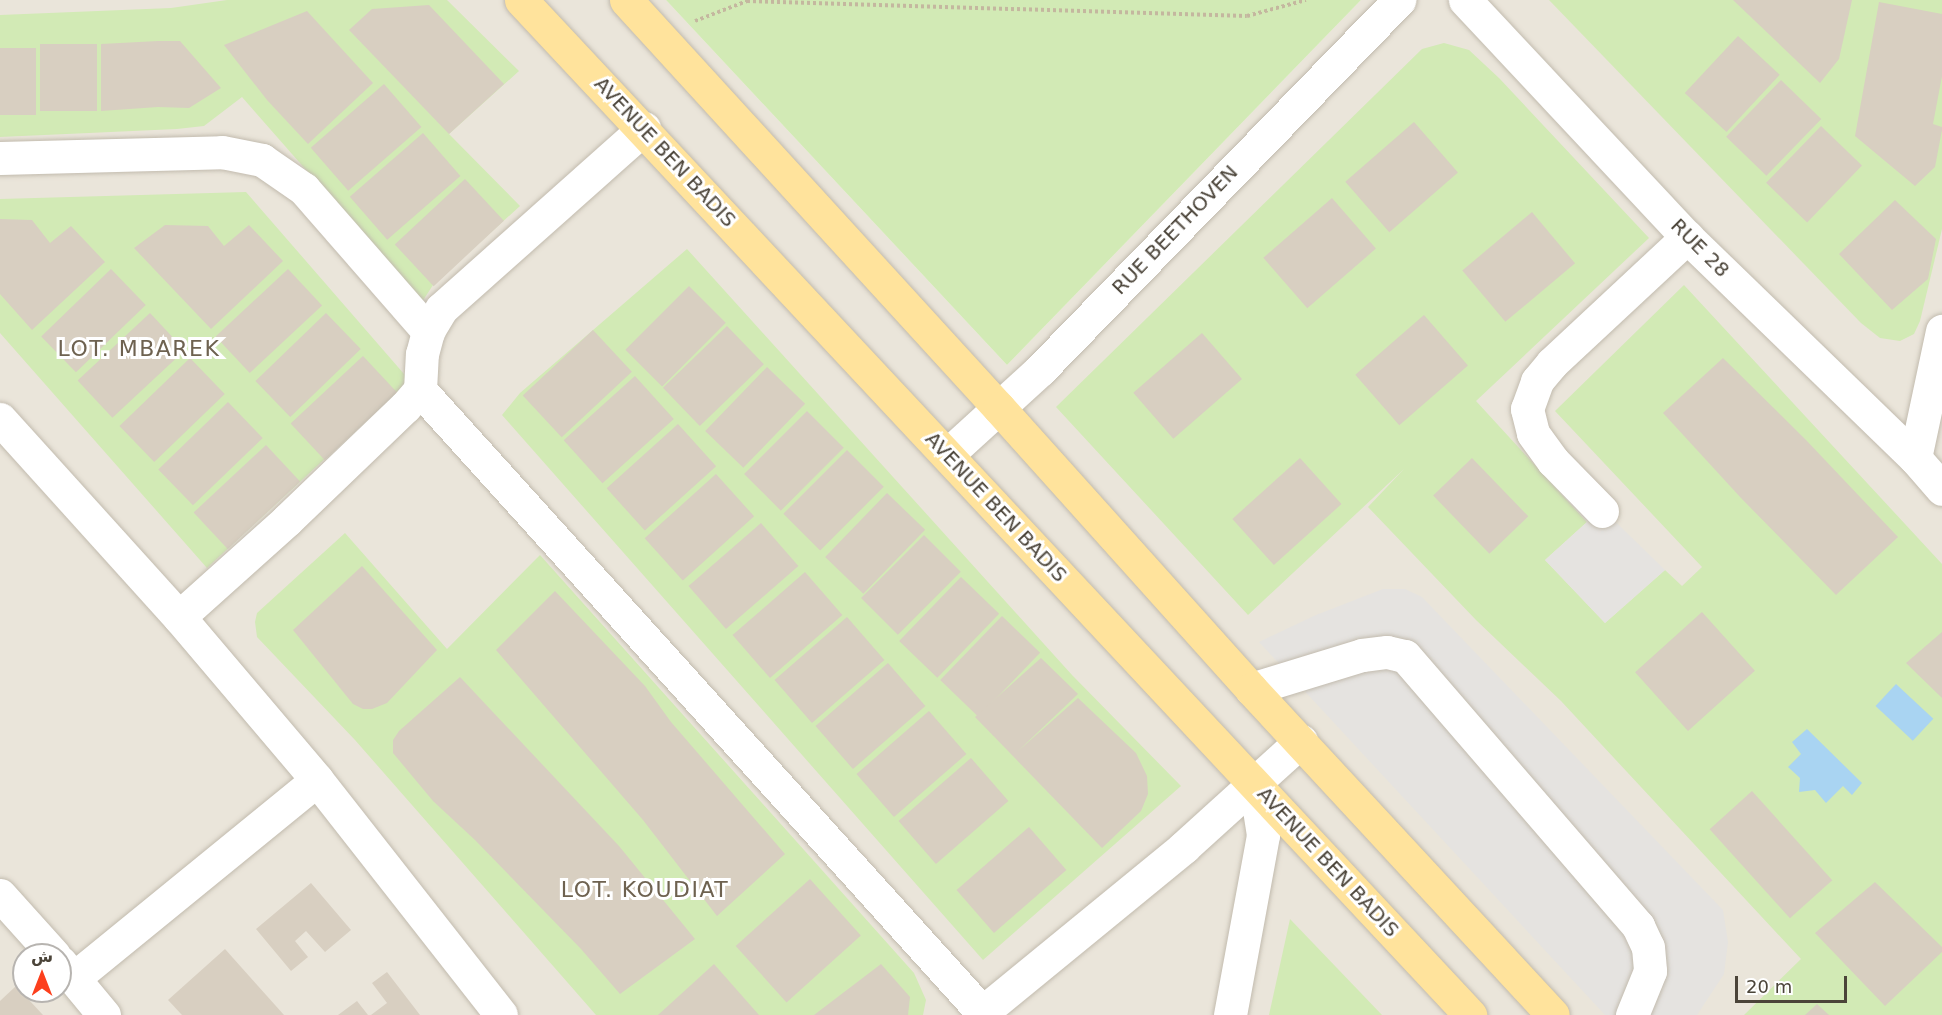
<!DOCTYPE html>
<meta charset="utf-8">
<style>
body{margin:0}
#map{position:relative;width:1942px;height:1015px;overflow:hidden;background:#f6f3ec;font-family:"DejaVu Sans",Cairo,sans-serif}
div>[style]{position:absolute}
.residential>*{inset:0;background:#eae5da}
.green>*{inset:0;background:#d2eab5}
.parking>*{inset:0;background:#e5e3e0}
.water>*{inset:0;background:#a9d4f2;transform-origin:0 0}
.building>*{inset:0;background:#d8cfc1;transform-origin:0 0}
.path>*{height:4px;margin-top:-2px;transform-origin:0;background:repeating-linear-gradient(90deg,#c4b79f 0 3px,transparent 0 6px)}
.roads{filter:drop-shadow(0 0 2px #c2bbae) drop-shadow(0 0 2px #c2bbae)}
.minor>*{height:33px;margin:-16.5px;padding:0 16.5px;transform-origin:16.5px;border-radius:16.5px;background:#fff}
.major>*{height:33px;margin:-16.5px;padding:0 16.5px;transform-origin:16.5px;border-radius:16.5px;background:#ffe39c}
span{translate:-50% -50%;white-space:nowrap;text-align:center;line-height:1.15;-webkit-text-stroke:6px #fff;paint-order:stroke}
.street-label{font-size:20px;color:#4b4439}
.quarter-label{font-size:22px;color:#6e6250;letter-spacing:1.5px}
.north{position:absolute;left:12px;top:943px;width:60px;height:60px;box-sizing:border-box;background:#fff;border:2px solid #b7b4b0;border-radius:50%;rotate:0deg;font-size:16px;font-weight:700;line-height:24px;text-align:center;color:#4b4439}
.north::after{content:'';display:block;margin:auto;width:21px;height:27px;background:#fc3f1d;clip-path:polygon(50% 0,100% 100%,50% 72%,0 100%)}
.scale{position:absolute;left:1735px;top:976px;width:112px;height:27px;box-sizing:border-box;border:3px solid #4b4439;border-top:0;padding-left:8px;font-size:18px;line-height:21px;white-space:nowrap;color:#4b4439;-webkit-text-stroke:4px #fff;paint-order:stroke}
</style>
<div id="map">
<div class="residential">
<div style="clip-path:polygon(evenodd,0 0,666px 0,1007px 365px,1361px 0,1942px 0,1942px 1015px,0 1015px,0 0,24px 955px,60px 955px,60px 991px,24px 991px,24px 955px)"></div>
</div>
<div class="green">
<div style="clip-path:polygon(227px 0,447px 0,519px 71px,449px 134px,520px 206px,433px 285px,422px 302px,242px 97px,204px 126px,177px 129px,0 137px,0 15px,171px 8px)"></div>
<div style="clip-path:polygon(666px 0,1361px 0,1007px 365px)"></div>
<div style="clip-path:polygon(1549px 0,1942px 0,1942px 229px,1920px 321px,1914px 334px,1900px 341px,1880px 338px,1861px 323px)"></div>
<div style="clip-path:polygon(1444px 43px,1469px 50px,1499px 78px,1649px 238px,1476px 401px,1587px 522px,1545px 560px,1605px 623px,1665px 570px,1682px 586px,1702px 567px,1555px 411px,1684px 285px,1942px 564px,1942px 1015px,1744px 1015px,1801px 959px,1561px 701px,1476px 620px,1368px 507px,1404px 469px,1248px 615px,1056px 407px,1422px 49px)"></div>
<div style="clip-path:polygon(246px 192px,411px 382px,397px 392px,207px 568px,0 333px,0 199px)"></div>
<div style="clip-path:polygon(687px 249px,1072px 675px,1181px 786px,983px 960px,502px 415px,520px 393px)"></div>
<div style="clip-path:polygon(345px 533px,447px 649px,540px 555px,914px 973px,926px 1000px,923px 1015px,596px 1015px,355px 740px,257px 637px,255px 622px,257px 613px)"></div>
<div style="clip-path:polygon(1290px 919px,1382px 1015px,1269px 1015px)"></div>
</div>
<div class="parking">
<div style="clip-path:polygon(1553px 461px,1665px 570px,1605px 623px,1545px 560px,1587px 522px,1541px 472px)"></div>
<div style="clip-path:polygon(1383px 589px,1405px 589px,1422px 597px,1723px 910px,1728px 942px,1724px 974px,1697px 1015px,1605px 1015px,1259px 642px,1316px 615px)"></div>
</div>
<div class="water">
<div style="left:1896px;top:684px;width:51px;height:30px;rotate:43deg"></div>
<div style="clip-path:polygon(1807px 729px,1862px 783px,1852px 795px,1843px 786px,1826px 803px,1815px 790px,1799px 792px,1800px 778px,1788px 767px,1801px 754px,1792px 742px)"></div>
</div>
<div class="building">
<div style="clip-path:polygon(1733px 0,1852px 0,1839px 59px,1820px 83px)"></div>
<div style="clip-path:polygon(1879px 2px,1942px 14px,1942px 76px,1933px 124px,1942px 127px,1942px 130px,1935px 167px,1915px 186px,1855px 136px)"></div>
<div style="clip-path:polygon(429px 5px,504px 84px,449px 134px,349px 30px,372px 9px)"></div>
<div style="clip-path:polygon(307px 11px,373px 83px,308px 144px,267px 100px,224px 45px)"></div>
<div style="left:1738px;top:36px;width:57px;height:78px;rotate:43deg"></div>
<div style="clip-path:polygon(158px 41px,180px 41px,221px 88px,189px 108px,158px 107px,101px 111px,101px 44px)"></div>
<div style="left:97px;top:44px;width:67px;height:57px;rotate:90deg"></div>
<div style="left:36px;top:48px;width:67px;height:36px;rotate:90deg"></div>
<div style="left:1781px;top:80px;width:56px;height:79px;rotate:44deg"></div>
<div style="left:384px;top:84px;width:57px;height:97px;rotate:49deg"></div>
<div style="left:1414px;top:122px;width:67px;height:91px;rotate:49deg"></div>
<div style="left:1821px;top:126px;width:57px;height:79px;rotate:44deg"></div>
<div style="left:423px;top:133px;width:57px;height:97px;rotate:49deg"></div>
<div style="left:465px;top:179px;width:57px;height:96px;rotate:47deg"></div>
<div style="left:1332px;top:198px;width:67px;height:91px;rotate:49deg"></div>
<div style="clip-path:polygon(1895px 200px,1936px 239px,1928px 279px,1892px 310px,1839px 254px)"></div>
<div style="left:1532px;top:212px;width:67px;height:91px;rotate:50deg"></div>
<div style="clip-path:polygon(0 219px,32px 220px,50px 243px,71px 226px,105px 262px,32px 330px,0 294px)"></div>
<div style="clip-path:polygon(165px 225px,208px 226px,224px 246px,249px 225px,283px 261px,211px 329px,134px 248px)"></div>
<div style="left:111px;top:269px;width:50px;height:97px;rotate:46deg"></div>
<div style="left:288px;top:269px;width:50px;height:99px;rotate:47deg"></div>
<div style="left:689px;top:286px;width:52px;height:90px;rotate:45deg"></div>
<div style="left:150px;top:313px;width:51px;height:99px;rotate:47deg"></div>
<div style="left:326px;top:313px;width:50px;height:98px;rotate:46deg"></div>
<div style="left:1424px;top:315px;width:67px;height:91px;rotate:49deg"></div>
<div style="left:727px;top:326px;width:53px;height:89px;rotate:46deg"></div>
<div style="left:593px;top:330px;width:57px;height:96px;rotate:47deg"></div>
<div style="left:1202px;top:333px;width:61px;height:91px;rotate:49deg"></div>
<div style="left:363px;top:356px;width:50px;height:99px;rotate:47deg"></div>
<div style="left:190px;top:358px;width:50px;height:98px;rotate:46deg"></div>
<div style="clip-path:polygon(1723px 358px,1806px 440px,1898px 537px,1836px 595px,1741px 498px,1663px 413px)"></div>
<div style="left:767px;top:367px;width:53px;height:89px;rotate:44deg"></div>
<div style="left:635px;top:376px;width:58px;height:96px;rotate:48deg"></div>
<div style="left:228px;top:402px;width:50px;height:97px;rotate:46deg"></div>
<div style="left:807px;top:411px;width:52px;height:89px;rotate:45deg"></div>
<div style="left:678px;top:424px;width:57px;height:96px;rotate:48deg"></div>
<div style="left:266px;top:445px;width:50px;height:99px;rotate:47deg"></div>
<div style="left:847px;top:450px;width:52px;height:90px;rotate:45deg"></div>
<div style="left:1300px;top:458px;width:62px;height:91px;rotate:48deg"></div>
<div style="left:1472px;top:458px;width:81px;height:54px;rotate:46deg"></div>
<div style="left:716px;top:474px;width:57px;height:96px;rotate:48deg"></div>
<div style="left:887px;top:493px;width:53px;height:89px;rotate:44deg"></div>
<div style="left:761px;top:523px;width:57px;height:96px;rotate:49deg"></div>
<div style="left:924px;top:535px;width:52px;height:89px;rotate:45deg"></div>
<div style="clip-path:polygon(362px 566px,437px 650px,387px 703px,372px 709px,363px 709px,353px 704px,293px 630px)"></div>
<div style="left:805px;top:572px;width:57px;height:96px;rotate:49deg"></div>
<div style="left:961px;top:577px;width:53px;height:89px;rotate:44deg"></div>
<div style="clip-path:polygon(555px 591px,645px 686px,671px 722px,785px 854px,717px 916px,643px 820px,496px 650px)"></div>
<div style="left:1702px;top:612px;width:79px;height:90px;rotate:48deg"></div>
<div style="left:1002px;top:616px;width:53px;height:89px;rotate:44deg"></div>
<div style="left:847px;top:617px;width:57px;height:96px;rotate:49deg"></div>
<div style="clip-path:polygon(1942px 632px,1942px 698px,1906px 663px)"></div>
<div style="clip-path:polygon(1041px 658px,1078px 694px,1017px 752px,1078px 698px,1136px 753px,1147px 776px,1148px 794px,1141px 811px,1102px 848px,975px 717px)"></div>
<div style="left:888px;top:663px;width:57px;height:96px;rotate:49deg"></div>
<div style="clip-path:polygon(460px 677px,619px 846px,695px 939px,620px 994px,581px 949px,475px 840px,433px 801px,393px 753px,393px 740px,399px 731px)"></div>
<div style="left:929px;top:711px;width:57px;height:96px;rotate:49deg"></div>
<div style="left:971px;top:758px;width:57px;height:96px;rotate:49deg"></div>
<div style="left:1752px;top:791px;width:120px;height:57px;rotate:48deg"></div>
<div style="left:1029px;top:827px;width:57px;height:96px;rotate:49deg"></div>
<div style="left:810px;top:879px;width:76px;height:100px;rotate:48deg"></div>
<div style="clip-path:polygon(1875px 882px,1942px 947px,1942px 952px,1885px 1006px,1815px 933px)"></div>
<div style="clip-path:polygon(311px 883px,351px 930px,325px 952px,306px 931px,295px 941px,308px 957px,291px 971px,256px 929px)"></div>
<div style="clip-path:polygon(225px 949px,284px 1015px,182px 1015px,168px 1000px)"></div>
<div style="clip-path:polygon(714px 964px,759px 1015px,658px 1015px)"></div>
<div style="clip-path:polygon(881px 964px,910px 997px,908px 1015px,814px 1015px)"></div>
<div style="clip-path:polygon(387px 972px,420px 1015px,371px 1015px,387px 1003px,372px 983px)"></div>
<div style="clip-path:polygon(16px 986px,43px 1015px,0 1015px,0 1001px)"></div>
<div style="clip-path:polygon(357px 1001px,368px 1015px,338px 1015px)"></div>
<div style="clip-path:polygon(1817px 1004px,1829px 1015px,1805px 1015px)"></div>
</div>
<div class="path">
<div style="left:695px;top:21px;width:56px;rotate:-21deg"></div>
<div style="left:747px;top:1px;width:500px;rotate:1.72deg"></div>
<div style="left:1247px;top:16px;width:61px;rotate:-15.2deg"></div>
</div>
<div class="roads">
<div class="minor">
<div style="left:1465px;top:0;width:325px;rotate:46.9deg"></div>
<div style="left:1687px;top:237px;width:318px;rotate:44.1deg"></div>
<div style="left:1915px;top:458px;width:41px;rotate:48.9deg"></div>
<div style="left:0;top:158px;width:222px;rotate:-1.5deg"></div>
<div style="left:222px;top:152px;width:41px;rotate:11.3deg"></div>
<div style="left:262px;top:160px;width:51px;rotate:34.6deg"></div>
<div style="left:304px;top:189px;width:189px;rotate:48.9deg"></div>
<div style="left:420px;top:390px;width:838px;rotate:47.9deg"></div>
<div style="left:0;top:419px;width:267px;rotate:47.9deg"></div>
<div style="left:179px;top:617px;width:214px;rotate:49.7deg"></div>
<div style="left:317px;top:780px;width:298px;rotate:51.9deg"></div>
<div style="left:948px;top:454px;width:125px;rotate:-42.4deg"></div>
<div style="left:1040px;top:370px;width:516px;rotate:-45.86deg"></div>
<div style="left:1915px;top:458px;width:130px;rotate:-78deg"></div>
<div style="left:1602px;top:511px;width:70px;rotate:-134.4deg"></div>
<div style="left:1553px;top:461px;width:34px;rotate:-126deg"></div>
<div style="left:1533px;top:433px;width:25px;rotate:-104deg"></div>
<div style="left:1527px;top:409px;width:30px;rotate:-70deg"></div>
<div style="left:1537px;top:381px;width:23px;rotate:-50deg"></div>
<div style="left:1552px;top:363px;width:185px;rotate:-43deg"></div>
<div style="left:179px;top:617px;width:145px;rotate:-41.9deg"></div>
<div style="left:287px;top:520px;width:163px;rotate:-43.8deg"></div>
<div style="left:405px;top:407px;width:23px;rotate:-49deg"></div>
<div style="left:420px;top:390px;width:36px;rotate:-87deg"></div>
<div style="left:422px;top:354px;width:24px;rotate:-75deg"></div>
<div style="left:428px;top:331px;width:26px;rotate:-59deg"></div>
<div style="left:441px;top:309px;width:272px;rotate:-41.7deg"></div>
<div style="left:1251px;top:689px;width:116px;rotate:-17deg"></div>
<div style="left:1362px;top:655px;width:25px;rotate:-7deg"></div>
<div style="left:1387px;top:652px;width:18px;rotate:13deg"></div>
<div style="left:1405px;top:656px;width:357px;rotate:49.2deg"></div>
<div style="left:1638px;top:926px;width:23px;rotate:65deg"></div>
<div style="left:1648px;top:947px;width:24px;rotate:85deg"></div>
<div style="left:1650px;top:971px;width:48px;rotate:112.2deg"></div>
<div style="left:0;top:895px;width:81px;rotate:48deg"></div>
<div style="left:60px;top:962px;width:69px;rotate:50.3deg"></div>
<div style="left:74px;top:978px;width:313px;rotate:-39.2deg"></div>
<div style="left:979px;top:1015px;width:265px;rotate:-39.3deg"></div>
<div style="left:1184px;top:847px;width:158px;rotate:-42.2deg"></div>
<div style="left:1230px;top:1015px;width:183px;rotate:-79.6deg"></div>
<div style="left:1263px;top:835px;width:52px;rotate:-98.9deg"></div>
</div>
<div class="major">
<div style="left:521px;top:0;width:1390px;rotate:46.92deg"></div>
<div style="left:626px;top:0;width:553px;rotate:47.57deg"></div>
<div style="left:999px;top:408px;width:377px;rotate:48.1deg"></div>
<div style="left:1251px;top:689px;width:444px;rotate:47.2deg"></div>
</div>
</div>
<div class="street-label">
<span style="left:665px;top:152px;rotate:47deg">AVENUE BEN BADIS</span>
<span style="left:1175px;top:230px;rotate:-46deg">RUE BEETHOVEN</span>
<span style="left:1700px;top:248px;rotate:45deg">RUE 28</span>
<span style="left:996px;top:507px;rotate:47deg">AVENUE BEN BADIS</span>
<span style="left:1328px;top:862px;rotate:47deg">AVENUE BEN BADIS</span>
</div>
<div class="quarter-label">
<span style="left:139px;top:349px">LOT. MBAREK</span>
<span style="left:645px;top:890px">LOT. KOUDIAT</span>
</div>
<div class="north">ش</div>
<div class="scale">20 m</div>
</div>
